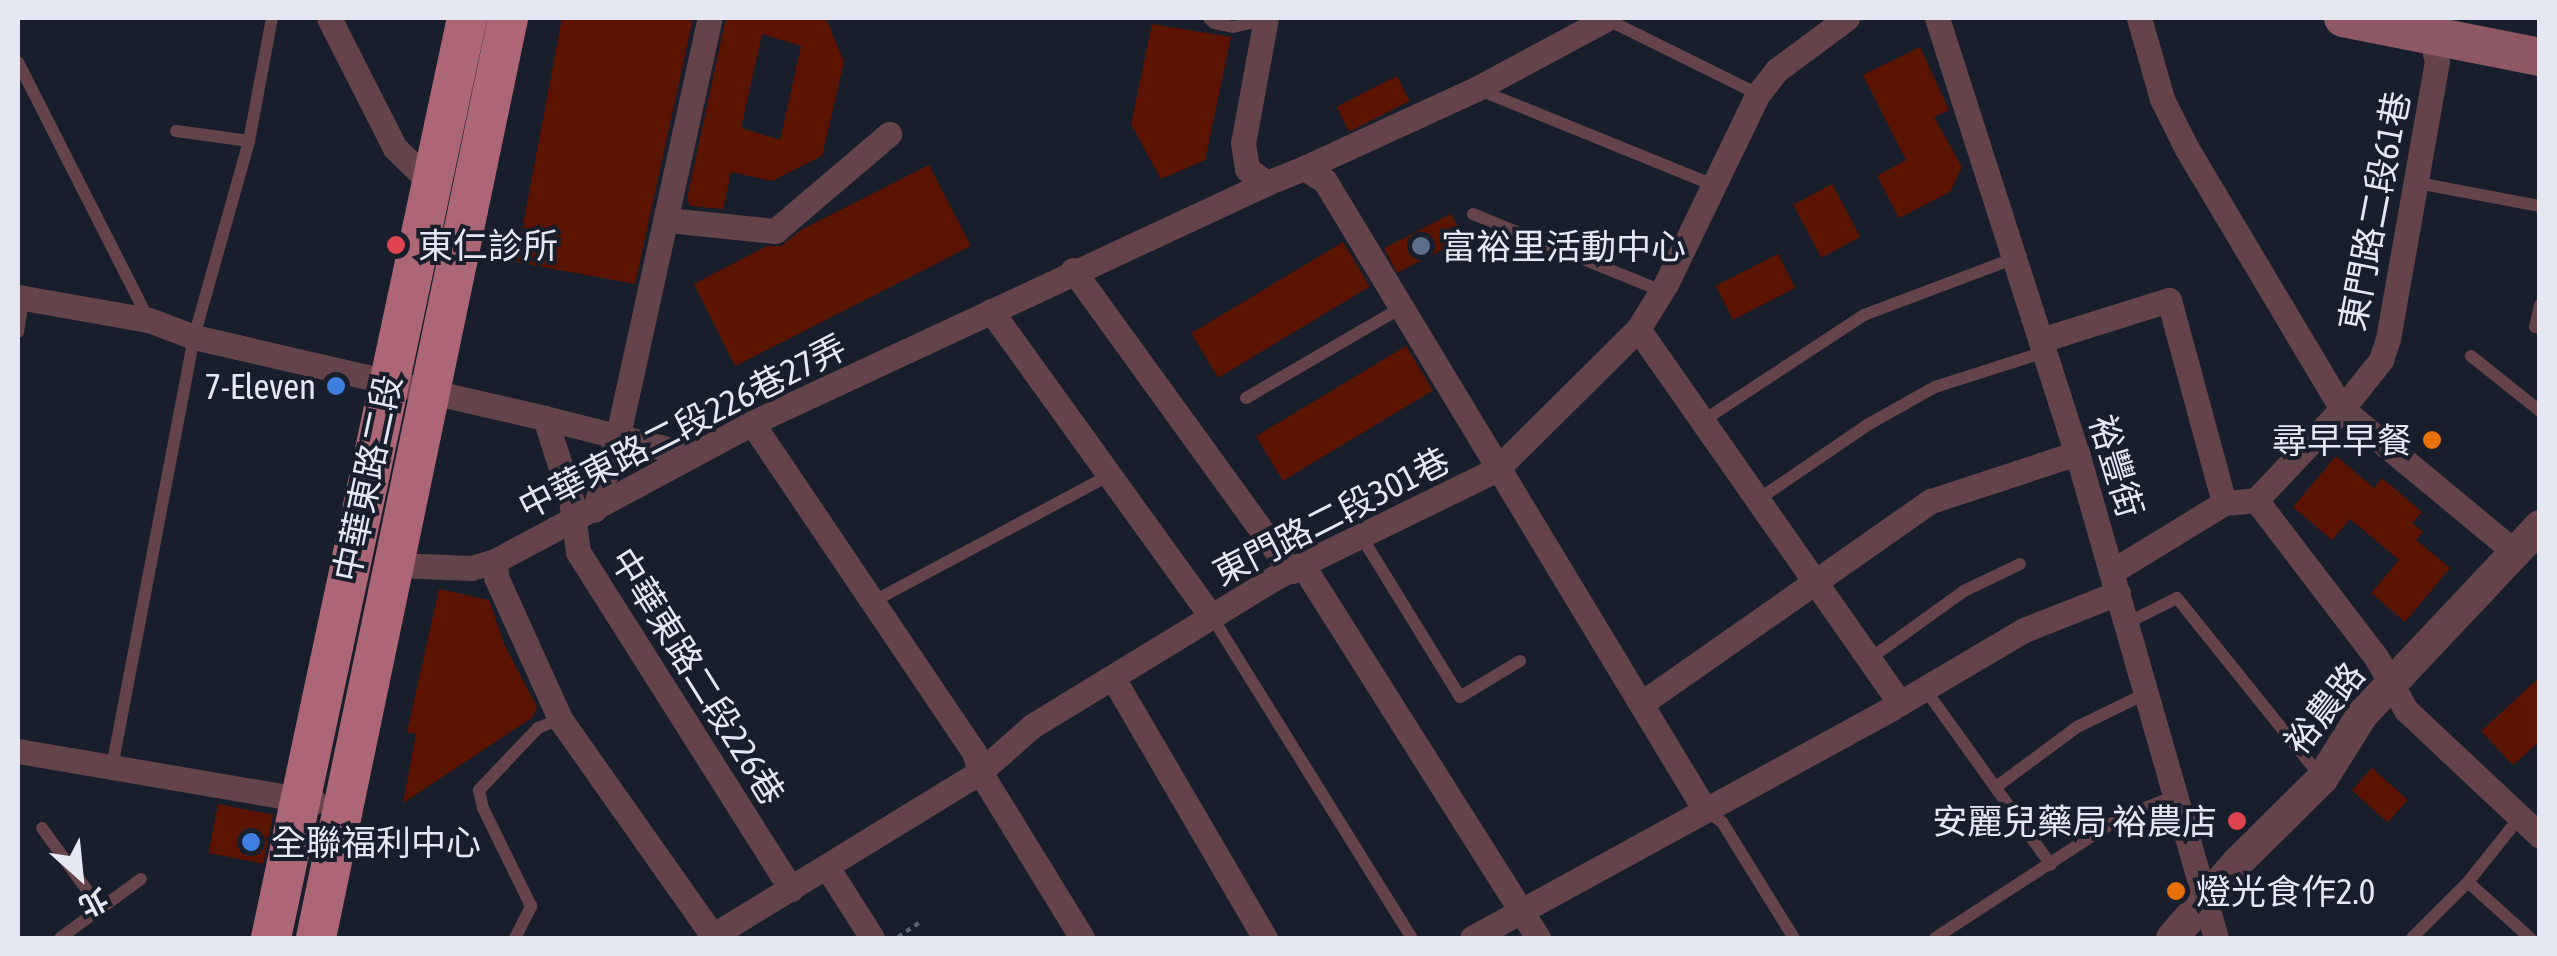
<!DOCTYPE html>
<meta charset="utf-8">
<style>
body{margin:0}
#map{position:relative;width:2557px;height:956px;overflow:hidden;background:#191e2c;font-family:"Asap Condensed","Noto Sans TC",sans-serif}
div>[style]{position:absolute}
.building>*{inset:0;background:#5b1400;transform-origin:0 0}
.path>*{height:4px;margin-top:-2px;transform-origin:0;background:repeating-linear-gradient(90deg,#5b606c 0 5px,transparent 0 10px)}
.service>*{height:12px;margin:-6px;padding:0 6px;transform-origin:6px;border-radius:6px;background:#65434b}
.minor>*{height:25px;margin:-12.5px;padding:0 12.5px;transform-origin:12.5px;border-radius:12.5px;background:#65434b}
.tertiary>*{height:32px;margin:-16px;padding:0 16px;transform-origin:16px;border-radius:16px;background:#65434b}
.secondary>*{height:38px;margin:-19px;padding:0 19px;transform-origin:19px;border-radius:19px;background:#8d5763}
.primary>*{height:40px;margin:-20px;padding:0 20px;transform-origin:20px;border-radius:20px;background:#ac6676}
.dots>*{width:28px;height:28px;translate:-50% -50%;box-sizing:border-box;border:5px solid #191e2c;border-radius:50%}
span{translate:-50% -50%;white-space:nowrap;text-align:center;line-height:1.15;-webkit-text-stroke:8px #191e2c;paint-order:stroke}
.street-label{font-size:35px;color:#e5e8f2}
.poi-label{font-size:35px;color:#e5e8f2}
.left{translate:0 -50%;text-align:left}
.right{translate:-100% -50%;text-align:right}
.frame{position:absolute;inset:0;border:20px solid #e5e8f2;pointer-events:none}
.north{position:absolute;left:30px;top:826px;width:100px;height:100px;-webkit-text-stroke:8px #191e2c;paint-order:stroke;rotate:153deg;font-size:28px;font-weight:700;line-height:40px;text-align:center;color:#e5e8f2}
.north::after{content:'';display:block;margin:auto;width:35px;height:45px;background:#e5e8f2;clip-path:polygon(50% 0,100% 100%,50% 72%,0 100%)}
</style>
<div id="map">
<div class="building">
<div style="clip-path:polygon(562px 18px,693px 18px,635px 284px,516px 262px)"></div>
<div style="clip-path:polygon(evenodd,726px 18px,826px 18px,844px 62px,822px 156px,772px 181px,731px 172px,723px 209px,690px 206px,687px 199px,726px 18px,762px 34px,801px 46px,780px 140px,741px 128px,762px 34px)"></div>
<div style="clip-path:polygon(1152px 24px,1231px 37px,1205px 160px,1161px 179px,1131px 124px)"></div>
<div style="clip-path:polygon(1920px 47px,1949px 110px,1934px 117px,1962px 167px,1950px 192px,1899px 218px,1877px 176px,1906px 160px,1863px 75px)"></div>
<div style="left:1397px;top:76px;width:28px;height:68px;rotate:63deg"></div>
<div style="clip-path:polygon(929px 165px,971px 246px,735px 366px,694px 284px,767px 246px,781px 246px,801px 230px)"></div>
<div style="left:1832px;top:184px;width:60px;height:44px;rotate:62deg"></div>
<div style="left:1451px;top:214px;width:28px;height:75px;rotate:63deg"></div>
<div style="left:1343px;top:242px;width:52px;height:177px;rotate:59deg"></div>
<div style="left:1778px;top:254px;width:38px;height:70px;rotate:63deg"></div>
<div style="left:1406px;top:346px;width:52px;height:175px;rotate:59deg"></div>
<div style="clip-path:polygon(2336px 456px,2374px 488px,2382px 478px,2422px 512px,2412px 523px,2423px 532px,2416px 540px,2450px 568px,2405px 622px,2371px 593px,2399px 560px,2350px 519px,2332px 540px,2293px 507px)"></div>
<div style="clip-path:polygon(439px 589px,489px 600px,504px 644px,537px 707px,533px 717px,403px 803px,416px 734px,407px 732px)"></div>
<div style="clip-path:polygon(2540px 677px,2540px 741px,2513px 765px,2481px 731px)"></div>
<div style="left:2372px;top:768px;width:48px;height:30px;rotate:42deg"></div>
<div style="left:218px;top:804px;width:56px;height:50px;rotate:11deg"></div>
</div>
<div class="path">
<div style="left:898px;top:937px;width:25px;rotate:-34deg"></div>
</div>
<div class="service">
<div style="left:1209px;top:18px;width:7px;rotate:45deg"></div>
<div style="left:1214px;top:23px;width:19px;rotate:12deg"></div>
<div style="left:1233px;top:27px;width:18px;rotate:-13deg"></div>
<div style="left:1606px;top:19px;width:169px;rotate:26.3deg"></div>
<div style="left:18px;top:62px;width:287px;rotate:63.1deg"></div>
<div style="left:1477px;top:89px;width:258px;rotate:22.1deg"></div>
<div style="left:176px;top:131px;width:74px;rotate:7.8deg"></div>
<div style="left:2418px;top:183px;width:124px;rotate:10.7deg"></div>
<div style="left:1473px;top:214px;width:204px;rotate:22.2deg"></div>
<div style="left:2535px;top:327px;width:23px;rotate:-77deg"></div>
<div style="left:18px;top:332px;width:33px;rotate:-81deg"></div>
<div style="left:2471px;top:356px;width:88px;rotate:38.6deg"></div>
<div style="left:1246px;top:398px;width:177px;rotate:-30.2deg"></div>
<div style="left:1701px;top:422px;width:195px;rotate:-33.3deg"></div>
<div style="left:1864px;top:315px;width:161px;rotate:-20.7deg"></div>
<div style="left:1756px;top:501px;width:137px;rotate:-34.3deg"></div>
<div style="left:1869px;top:424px;width:76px;rotate:-29.3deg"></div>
<div style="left:1935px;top:387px;width:115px;rotate:-17.7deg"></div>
<div style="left:1361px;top:536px;width:189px;rotate:58.4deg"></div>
<div style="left:1460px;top:697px;width:70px;rotate:-31deg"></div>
<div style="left:872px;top:602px;width:268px;rotate:-28.1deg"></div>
<div style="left:1212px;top:617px;width:378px;rotate:58.1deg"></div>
<div style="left:2125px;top:624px;width:58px;rotate:-26.6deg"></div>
<div style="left:2177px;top:598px;width:230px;rotate:51.2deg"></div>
<div style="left:1868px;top:660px;width:118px;rotate:-35.7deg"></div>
<div style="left:1964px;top:591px;width:62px;rotate:-25.7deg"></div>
<div style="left:1925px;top:689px;width:216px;rotate:54.4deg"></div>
<div style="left:112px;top:767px;width:438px;rotate:-79.2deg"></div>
<div style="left:194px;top:337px;width:204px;rotate:-74.3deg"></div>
<div style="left:249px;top:141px;width:125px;rotate:-79.4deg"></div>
<div style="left:1996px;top:787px;width:101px;rotate:-36.5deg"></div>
<div style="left:2077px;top:727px;width:78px;rotate:-25.9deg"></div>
<div style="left:1705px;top:810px;width:21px;rotate:35deg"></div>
<div style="left:1722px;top:822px;width:137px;rotate:58.2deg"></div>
<div style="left:42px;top:828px;width:99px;rotate:54.1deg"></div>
<div style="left:2468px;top:882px;width:82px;rotate:-51.4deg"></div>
<div style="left:60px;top:938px;width:100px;rotate:-36.1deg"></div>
<div style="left:515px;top:938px;width:36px;rotate:-63deg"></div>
<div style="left:531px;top:906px;width:109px;rotate:-116.1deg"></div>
<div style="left:483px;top:808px;width:18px;rotate:-103deg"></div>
<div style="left:479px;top:790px;width:86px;rotate:-46.4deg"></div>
<div style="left:538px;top:728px;width:24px;rotate:-22deg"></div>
<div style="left:1935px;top:938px;width:222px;rotate:-33deg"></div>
<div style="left:2121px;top:817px;width:59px;rotate:-20.9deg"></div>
<div style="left:2412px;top:938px;width:79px;rotate:-45deg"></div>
<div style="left:2468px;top:882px;width:84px;rotate:42.1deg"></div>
</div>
<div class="minor">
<div style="left:329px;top:18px;width:146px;rotate:63.1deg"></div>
<div style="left:395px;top:148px;width:59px;rotate:44.3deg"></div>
<div style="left:1266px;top:18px;width:127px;rotate:100.4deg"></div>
<div style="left:1243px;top:143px;width:26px;rotate:81deg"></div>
<div style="left:1247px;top:169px;width:24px;rotate:35deg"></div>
<div style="left:1267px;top:183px;width:40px;rotate:-22deg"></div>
<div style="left:1304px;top:168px;width:25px;rotate:32deg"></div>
<div style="left:1325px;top:181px;width:735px;rotate:58.86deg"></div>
<div style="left:1937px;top:18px;width:457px;rotate:72.2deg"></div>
<div style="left:2077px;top:453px;width:505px;rotate:74.01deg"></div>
<div style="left:2139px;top:18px;width:84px;rotate:74.1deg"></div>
<div style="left:2162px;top:99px;width:56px;rotate:63.4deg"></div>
<div style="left:2187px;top:149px;width:303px;rotate:59.2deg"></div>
<div style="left:2342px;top:409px;width:226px;rotate:39.6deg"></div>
<div style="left:1304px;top:168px;width:189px;rotate:-24.7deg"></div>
<div style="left:1476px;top:89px;width:150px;rotate:-28.3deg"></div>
<div style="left:668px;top:220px;width:108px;rotate:5.9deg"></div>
<div style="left:775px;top:231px;width:150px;rotate:-40.4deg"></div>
<div style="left:1073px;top:270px;width:372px;rotate:54.1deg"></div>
<div style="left:18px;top:297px;width:133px;rotate:10deg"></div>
<div style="left:149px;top:320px;width:48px;rotate:20.7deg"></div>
<div style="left:194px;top:337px;width:360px;rotate:13deg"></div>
<div style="left:545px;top:418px;width:86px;rotate:72.4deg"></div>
<div style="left:571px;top:500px;width:52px;rotate:82.3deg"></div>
<div style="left:578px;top:552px;width:399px;rotate:57.7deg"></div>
<div style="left:991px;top:311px;width:377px;rotate:54.2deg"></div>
<div style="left:1638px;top:329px;width:457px;rotate:55deg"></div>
<div style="left:2041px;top:340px;width:134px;rotate:-17.4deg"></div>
<div style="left:2169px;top:300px;width:210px;rotate:74.8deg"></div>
<div style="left:545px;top:418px;width:151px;rotate:14.2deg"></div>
<div style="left:752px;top:423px;width:397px;rotate:56deg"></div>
<div style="left:974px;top:752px;width:21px;rotate:73deg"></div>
<div style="left:980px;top:772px;width:195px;rotate:58.4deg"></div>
<div style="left:2256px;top:500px;width:198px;rotate:52.6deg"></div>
<div style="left:2376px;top:657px;width:61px;rotate:60.5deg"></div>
<div style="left:2406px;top:710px;width:184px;rotate:43.2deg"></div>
<div style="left:594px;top:510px;width:79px;rotate:-72.3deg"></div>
<div style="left:618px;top:435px;width:427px;rotate:-77.6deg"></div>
<div style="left:495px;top:561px;width:16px;rotate:86deg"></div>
<div style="left:496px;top:577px;width:156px;rotate:65.7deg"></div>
<div style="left:560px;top:719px;width:266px;rotate:54.8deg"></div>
<div style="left:397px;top:565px;width:74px;rotate:2.3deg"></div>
<div style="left:471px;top:568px;width:25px;rotate:-16deg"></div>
<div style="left:495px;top:561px;width:292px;rotate:-28.2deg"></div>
<div style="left:752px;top:423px;width:568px;rotate:-24.99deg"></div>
<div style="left:1303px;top:566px;width:440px;rotate:57.7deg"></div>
<div style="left:2111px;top:572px;width:132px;rotate:-31.4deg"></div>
<div style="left:2224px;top:503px;width:32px;rotate:-5deg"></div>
<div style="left:2256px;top:500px;width:125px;rotate:-46.6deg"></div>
<div style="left:2342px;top:409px;width:63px;rotate:-51.5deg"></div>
<div style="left:2381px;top:360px;width:22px;rotate:-72deg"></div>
<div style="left:2388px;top:339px;width:281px;rotate:-80deg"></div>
<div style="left:2437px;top:62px;width:41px;rotate:-102.7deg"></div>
<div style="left:1113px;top:678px;width:301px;rotate:59.7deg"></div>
<div style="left:1642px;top:703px;width:353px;rotate:-35deg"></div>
<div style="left:1931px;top:501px;width:154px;rotate:-18.2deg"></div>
<div style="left:18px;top:751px;width:301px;rotate:9.7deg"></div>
<div style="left:827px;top:867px;width:84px;rotate:57.6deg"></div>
<div style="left:709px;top:938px;width:318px;rotate:-31.5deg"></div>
<div style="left:980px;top:772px;width:69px;rotate:-41.5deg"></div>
<div style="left:1032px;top:726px;width:284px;rotate:-31.4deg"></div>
<div style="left:1274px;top:578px;width:248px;rotate:-26deg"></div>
<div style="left:1497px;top:469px;width:199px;rotate:-44.8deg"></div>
<div style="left:1638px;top:329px;width:53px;rotate:-58.1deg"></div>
<div style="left:1666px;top:284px;width:211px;rotate:-64.2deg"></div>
<div style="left:1758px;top:94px;width:31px;rotate:-52deg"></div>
<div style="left:1777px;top:70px;width:87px;rotate:-36.6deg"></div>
<div style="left:1472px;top:938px;width:477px;rotate:-28.7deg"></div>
<div style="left:1890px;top:709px;width:156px;rotate:-30.5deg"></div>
<div style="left:2024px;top:630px;width:101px;rotate:-21.5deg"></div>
</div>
<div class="tertiary">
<div style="left:2172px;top:938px;width:101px;rotate:-49deg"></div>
<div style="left:2238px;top:862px;width:118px;rotate:-44.7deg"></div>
<div style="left:2322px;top:779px;width:75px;rotate:-58deg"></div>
<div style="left:2362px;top:715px;width:260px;rotate:-46.7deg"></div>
</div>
<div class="secondary">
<div style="left:2343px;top:18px;width:201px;rotate:11.2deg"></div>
</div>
<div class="primary">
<div style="left:271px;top:938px;width:941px;rotate:-77.97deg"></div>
<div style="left:316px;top:938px;width:940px;rotate:-78.21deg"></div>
</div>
<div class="dots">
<div style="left:396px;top:245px;background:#e0444e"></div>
<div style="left:1421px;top:246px;background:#5c6f8a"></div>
<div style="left:336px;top:386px;background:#3f7fe0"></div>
<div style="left:2432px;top:440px;background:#e8710a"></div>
<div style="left:2237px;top:821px;background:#e0444e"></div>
<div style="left:251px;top:842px;background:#3f7fe0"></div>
<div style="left:2176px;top:891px;background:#e8710a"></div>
</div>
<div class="street-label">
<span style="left:2374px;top:211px;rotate:-79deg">東門路二段61巷</span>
<span style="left:682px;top:426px;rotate:-27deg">中華東路二段226巷27弄</span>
<span style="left:2117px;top:466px;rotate:73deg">裕豐街</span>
<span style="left:367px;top:478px;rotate:-78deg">中華東路二段</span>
<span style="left:1331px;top:516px;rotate:-27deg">東門路二段301巷</span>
<span style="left:698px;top:676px;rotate:58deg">中華東路二段226巷</span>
<span style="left:2324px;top:708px;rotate:-52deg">裕農路</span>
</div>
<div class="poi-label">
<span class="left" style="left:418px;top:245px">東仁診所</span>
<span class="left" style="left:1441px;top:246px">富裕里活動中心</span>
<span class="right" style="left:316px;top:386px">7-Eleven</span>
<span class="right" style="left:2412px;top:440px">尋早早餐</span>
<span class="right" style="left:2217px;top:821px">安麗兒藥局 裕農店</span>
<span class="left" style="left:271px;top:842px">全聯福利中心</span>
<span class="left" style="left:2196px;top:891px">燈光食作2.0</span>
</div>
<div class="frame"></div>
<div class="north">北</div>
</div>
